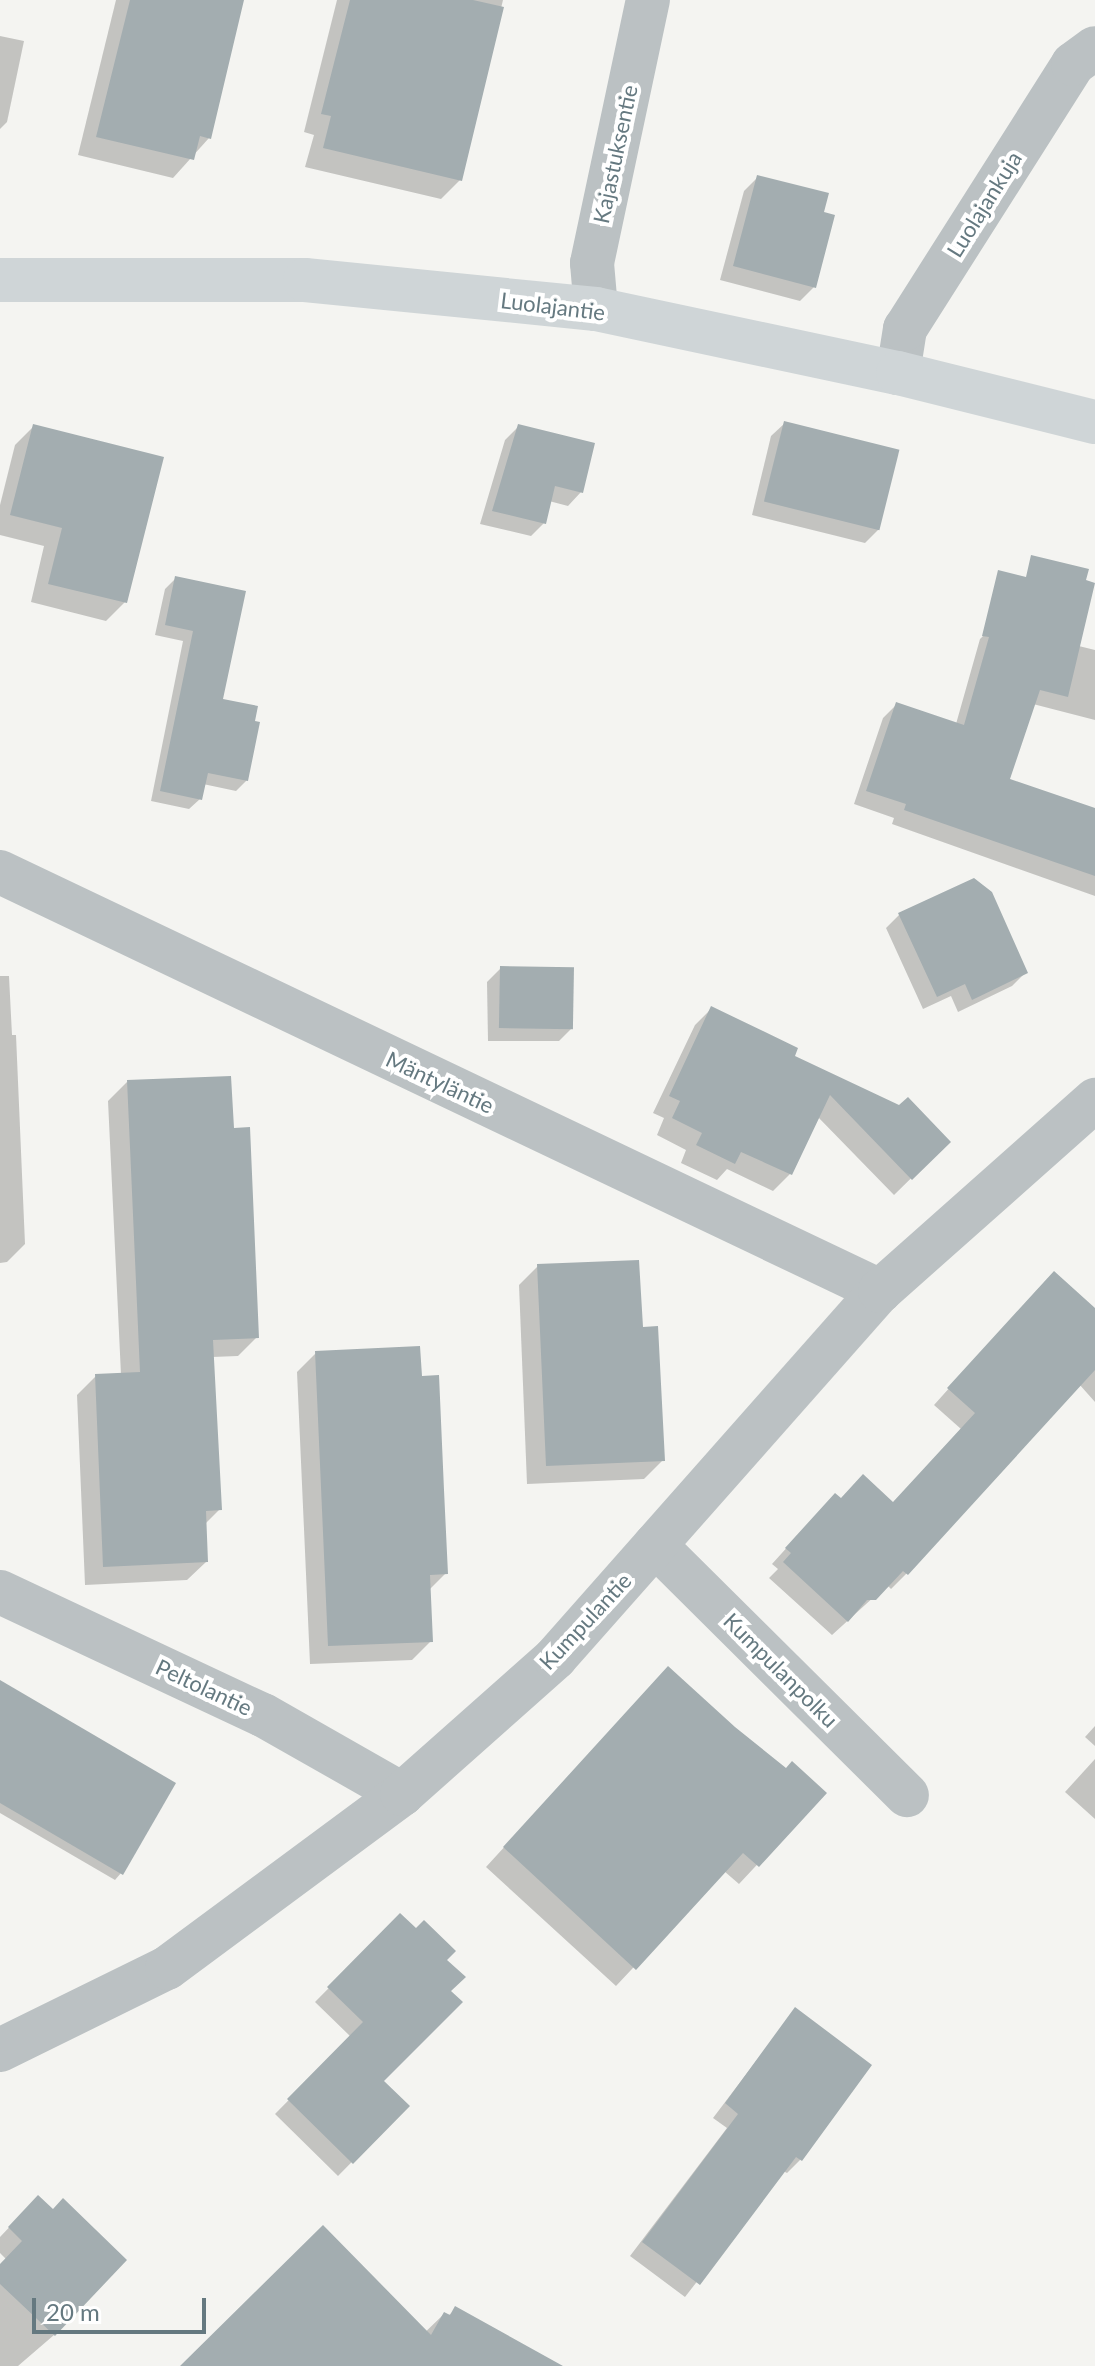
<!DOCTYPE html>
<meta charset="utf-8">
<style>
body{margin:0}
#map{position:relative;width:1095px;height:2366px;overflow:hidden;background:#f4f4f1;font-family:Lato,sans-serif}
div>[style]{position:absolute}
.shadow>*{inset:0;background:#0003}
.building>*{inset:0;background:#a3adb0;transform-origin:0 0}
.street>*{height:44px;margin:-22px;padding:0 22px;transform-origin:22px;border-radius:22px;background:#bbc1c3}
.secondary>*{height:44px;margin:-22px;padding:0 22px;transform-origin:22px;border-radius:22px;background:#cfd5d7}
span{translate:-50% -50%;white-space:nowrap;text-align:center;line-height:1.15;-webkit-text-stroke:8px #fff;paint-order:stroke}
.street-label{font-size:22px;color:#657980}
.scale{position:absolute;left:32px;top:2298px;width:174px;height:36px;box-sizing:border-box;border:4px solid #657980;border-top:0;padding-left:10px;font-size:24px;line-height:28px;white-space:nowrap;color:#657980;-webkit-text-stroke:6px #fff;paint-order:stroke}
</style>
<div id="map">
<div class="shadow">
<div style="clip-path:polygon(116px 0,241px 0,209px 138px,173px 178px,78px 155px)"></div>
<div style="clip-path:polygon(337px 0,503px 0,460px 180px,441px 199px,305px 167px,314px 135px,304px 132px)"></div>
<div style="clip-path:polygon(0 36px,24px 41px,7px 122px,0 129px)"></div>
<div style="clip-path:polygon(758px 177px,821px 213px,814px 287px,800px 301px,720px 280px,744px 191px)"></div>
<div style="clip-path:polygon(785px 423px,879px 529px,865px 543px,752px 515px,771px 436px)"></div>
<div style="clip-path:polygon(34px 426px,125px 602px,106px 621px,31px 602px,44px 546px,0 535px,0 505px,15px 445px)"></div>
<div style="clip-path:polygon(519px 426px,581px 492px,568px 506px,549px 501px,544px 523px,531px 536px,480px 524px,505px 440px)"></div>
<div style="clip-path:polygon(176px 578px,247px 780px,236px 791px,203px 784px,200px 799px,189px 809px,151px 801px,183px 641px,155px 635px,165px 589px)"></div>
<div style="clip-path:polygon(994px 625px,1095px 650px,1095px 720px,1033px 704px,1008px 780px,1095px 810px,1095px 896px,892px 824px,894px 818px,854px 804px,883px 718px,896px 705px,956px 724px,980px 639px)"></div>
<div style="clip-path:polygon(899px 915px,1026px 972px,1012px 986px,958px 1012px,951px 996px,923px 1009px,886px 928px)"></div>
<div style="clip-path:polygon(501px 968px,572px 1028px,559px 1041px,488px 1041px,487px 982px)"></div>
<div style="clip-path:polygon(0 976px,9px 976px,12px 1035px,16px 1035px,25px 1244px,7px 1262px,0 1263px)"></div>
<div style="clip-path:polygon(712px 1008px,792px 1057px,948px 1142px,894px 1195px,817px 1116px,790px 1174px,773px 1191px,727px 1169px,717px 1180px,681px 1163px,686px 1150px,657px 1135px,664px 1118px,653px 1113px,695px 1025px)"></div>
<div style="clip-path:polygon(127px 1082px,232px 1130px,257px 1337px,238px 1356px,212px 1357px,220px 1509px,204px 1525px,206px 1562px,187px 1580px,85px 1585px,77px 1395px,96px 1376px,121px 1375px,108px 1101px)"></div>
<div style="clip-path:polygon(538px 1266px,641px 1329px,663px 1460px,644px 1479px,527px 1484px,519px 1285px)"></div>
<div style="clip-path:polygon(1039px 1288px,1095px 1310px,1095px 1402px,1079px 1384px,906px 1574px,891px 1589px,887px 1585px,832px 1635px,769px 1578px,778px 1569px,772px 1564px,820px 1511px,840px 1500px,893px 1504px,961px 1429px,934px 1405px)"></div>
<div style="clip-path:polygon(316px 1353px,446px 1573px,429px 1590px,431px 1641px,412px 1660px,310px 1664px,297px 1372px)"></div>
<div style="clip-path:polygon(0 1682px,121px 1873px,115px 1880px,0 1813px)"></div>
<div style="clip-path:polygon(650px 1687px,733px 1729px,786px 1770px,824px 1793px,739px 1884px,724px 1871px,616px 1986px,486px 1867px)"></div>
<div style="clip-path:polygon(1095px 1726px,1095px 1746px,1085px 1737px)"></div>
<div style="clip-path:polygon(1095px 1759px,1095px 1819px,1065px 1792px)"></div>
<div style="clip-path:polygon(400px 1916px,445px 1960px,448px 1991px,381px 2081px,407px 2106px,338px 2176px,275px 2114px,351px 2037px,315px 2002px)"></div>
<div style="clip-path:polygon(795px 2010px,800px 2160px,787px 2173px,783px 2171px,685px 2297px,630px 2256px,727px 2128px,713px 2118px)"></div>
<div style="clip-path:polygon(38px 2197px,54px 2335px,18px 2366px,0 2366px,0 2265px,6px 2259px,0 2253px,0 2237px)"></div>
<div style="clip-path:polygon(456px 2309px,513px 2366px,390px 2366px,444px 2314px,448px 2316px)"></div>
</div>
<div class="building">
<div style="clip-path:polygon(130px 0,244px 0,211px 139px,200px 136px,194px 160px,96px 137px)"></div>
<div style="clip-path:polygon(350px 0,473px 0,504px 7px,462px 181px,323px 148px,331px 116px,321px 114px)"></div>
<div style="clip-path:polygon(757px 175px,829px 193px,824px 212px,835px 215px,816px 288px,733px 266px)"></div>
<div style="left:784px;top:421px;width:119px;height:83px;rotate:14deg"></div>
<div style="clip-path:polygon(33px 424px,164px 457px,127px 603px,48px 584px,62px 528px,10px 515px)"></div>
<div style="clip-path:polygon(518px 424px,595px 443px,583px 493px,555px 486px,546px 524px,492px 511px)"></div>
<div style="clip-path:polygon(1031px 555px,1089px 569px,1086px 580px,1095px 583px,1068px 697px,1040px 690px,1010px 779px,1095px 808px,1095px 876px,904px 810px,906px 804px,866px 791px,896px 702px,964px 725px,989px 637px,982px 636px,998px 570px,1026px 577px)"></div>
<div style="clip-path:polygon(175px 576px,246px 591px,223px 699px,258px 706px,255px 721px,260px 722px,248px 781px,208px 773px,202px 800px,160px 791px,193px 631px,165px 625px)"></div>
<div style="clip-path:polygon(974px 878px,992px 892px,1028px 973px,972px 1000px,965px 984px,937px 997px,898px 913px)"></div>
<div style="left:500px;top:966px;width:74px;height:62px;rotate:1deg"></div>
<div style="clip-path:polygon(711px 1006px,798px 1048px,795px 1056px,899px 1105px,908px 1097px,951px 1142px,912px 1180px,830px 1095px,792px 1175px,741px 1152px,735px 1164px,696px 1145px,702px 1133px,672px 1118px,680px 1101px,669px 1096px)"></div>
<div style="clip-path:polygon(231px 1076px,234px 1128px,250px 1127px,259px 1338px,213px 1340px,222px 1510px,206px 1511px,208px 1562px,103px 1567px,95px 1374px,140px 1372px,127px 1080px)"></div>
<div style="clip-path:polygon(639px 1260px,643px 1327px,658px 1326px,665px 1461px,546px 1466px,537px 1264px)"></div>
<div style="clip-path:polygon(1054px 1271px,1095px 1308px,1095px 1370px,908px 1575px,903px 1571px,876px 1600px,867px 1600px,848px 1622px,783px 1562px,791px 1553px,785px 1548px,835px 1493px,841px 1498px,863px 1474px,893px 1502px,975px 1413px,947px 1388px)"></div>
<div style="clip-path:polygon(420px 1346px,422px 1376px,439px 1375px,444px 1490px,448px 1574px,430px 1575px,433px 1642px,328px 1646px,315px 1351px)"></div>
<div style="clip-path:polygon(668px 1666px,735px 1727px,786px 1768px,792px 1761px,827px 1793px,759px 1867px,743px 1853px,636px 1970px,503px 1847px)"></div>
<div style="clip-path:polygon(0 1680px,176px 1783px,123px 1875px,0 1803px)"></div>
<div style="clip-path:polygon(400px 1913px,416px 1928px,424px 1920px,456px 1951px,447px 1960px,466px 1977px,451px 1991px,463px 2002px,384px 2081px,410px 2106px,353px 2164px,287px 2099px,363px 2022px,327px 1987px)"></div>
<div style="clip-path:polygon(795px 2007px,872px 2065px,802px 2161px,796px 2157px,700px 2285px,642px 2242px,738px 2114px,725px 2103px)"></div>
<div style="clip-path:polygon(38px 2195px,53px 2209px,63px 2198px,127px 2260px,55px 2336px,0 2284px,0 2264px,22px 2241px,8px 2227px)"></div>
<div style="clip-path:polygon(323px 2225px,431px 2335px,444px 2312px,450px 2315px,455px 2306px,563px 2366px,180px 2366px)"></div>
</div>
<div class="street">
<div style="left:596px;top:309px;width:46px;rotate:-95deg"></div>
<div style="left:592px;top:263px;width:269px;rotate:-78deg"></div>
<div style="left:898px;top:373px;width:45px;rotate:-81deg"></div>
<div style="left:905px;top:329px;width:314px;rotate:-57.6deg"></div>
<div style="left:1073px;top:64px;width:27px;rotate:-36deg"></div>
<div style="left:0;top:872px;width:975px;rotate:25.46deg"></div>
<div style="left:655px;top:1545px;width:355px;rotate:44.8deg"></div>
<div style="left:0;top:1592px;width:290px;rotate:25.1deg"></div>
<div style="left:263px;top:1715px;width:160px;rotate:29.6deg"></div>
<div style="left:0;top:2050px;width:186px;rotate:-26.2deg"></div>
<div style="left:167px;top:1968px;width:292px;rotate:-36.5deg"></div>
<div style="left:402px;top:1794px;width:205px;rotate:-41.6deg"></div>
<div style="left:555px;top:1658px;width:490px;rotate:-48.5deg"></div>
<div style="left:880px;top:1291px;width:288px;rotate:-41.6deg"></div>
</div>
<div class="secondary">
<div style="left:0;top:280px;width:305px"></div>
<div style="left:305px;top:280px;width:292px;rotate:5.7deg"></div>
<div style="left:596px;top:309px;width:309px;rotate:12deg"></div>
<div style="left:898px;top:373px;width:203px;rotate:14deg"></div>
</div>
<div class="street-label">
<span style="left:615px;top:154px;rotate:-78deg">Kajastuksentie</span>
<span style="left:984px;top:204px;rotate:-58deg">Luolajankuja</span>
<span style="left:553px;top:306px;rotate:7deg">Luolajantie</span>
<span style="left:440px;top:1082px;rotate:25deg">Mäntyläntie</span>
<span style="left:585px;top:1621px;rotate:-47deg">Kumpulantie</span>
<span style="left:781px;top:1670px;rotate:45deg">Kumpulanpolku</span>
<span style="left:204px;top:1687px;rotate:25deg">Peltolantie</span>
</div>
<div class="scale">20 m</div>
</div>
